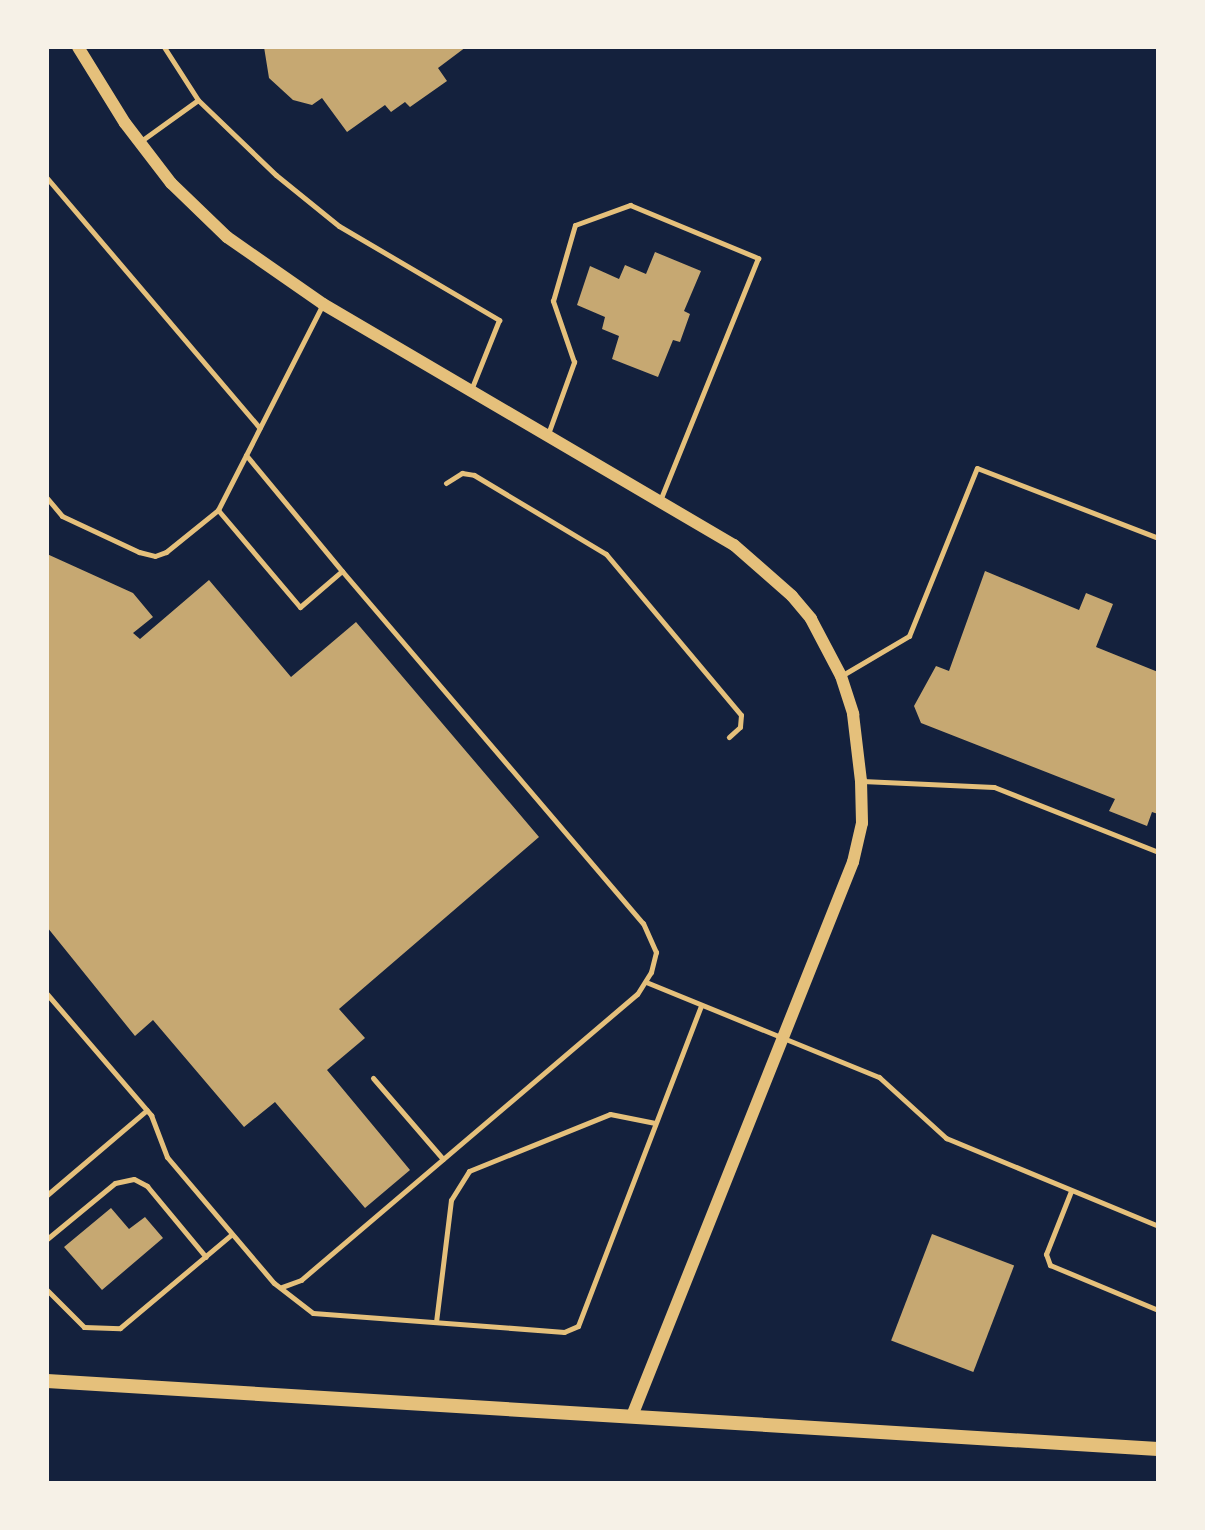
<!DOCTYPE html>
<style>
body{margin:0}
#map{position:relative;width:1205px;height:1530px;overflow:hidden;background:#14213d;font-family:Mulish,sans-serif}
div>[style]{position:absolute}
.building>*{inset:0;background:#c6a872;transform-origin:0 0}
.service>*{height:5px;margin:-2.5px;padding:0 2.5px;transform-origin:2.5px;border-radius:2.5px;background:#e5c07b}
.tertiary>*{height:12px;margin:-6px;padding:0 6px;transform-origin:6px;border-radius:6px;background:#e5c07b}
.secondary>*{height:14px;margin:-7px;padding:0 7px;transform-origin:7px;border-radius:7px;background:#e5c07b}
span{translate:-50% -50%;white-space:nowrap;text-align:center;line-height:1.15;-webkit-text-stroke:7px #f6f1e7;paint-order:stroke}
.frame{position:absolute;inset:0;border:49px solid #f6f1e7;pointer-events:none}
</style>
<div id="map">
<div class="building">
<div style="clip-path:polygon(264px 47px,466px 47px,438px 68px,447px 81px,410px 107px,405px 102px,391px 112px,385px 105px,347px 132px,322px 98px,312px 105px,293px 100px,269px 78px)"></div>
<div style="clip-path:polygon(655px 252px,701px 271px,684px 311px,690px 314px,680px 342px,673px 340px,658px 377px,612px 359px,619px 336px,602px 329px,605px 317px,577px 305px,590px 266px,619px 279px,625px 265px,646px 274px)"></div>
<div style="clip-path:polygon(47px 554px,133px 593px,153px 617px,133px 633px,140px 639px,209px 580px,291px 677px,356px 622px,539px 837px,339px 1009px,365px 1038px,327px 1070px,410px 1170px,365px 1208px,275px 1102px,244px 1127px,153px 1020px,135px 1036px,47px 927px)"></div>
<div style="clip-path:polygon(985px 571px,1079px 610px,1086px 593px,1113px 604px,1096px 647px,1158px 672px,1158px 814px,1152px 812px,1147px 826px,1109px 811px,1115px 799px,921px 723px,914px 706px,936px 666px,949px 671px)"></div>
<div style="clip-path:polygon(111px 1208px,129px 1229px,145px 1217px,163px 1238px,102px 1290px,64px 1247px)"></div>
<div style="left:932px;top:1234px;width:88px;height:114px;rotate:21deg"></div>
</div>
<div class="service">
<div style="left:164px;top:47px;width:63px;rotate:57.3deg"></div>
<div style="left:198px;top:100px;width:108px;rotate:43.9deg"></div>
<div style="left:276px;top:175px;width:81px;rotate:39deg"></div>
<div style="left:339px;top:226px;width:186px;rotate:30.4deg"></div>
<div style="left:499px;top:320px;width:75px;rotate:111.8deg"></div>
<div style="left:141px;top:141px;width:70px;rotate:-35.7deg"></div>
<div style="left:47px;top:178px;width:328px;rotate:49.6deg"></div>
<div style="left:548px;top:434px;width:77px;rotate:-70.1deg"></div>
<div style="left:574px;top:362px;width:65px;rotate:-109deg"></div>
<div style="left:553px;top:301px;width:79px;rotate:-73.9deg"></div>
<div style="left:575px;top:225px;width:59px;rotate:-20deg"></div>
<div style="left:630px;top:205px;width:139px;rotate:22.5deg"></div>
<div style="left:758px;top:258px;width:262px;rotate:112deg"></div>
<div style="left:246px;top:455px;width:151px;rotate:50.4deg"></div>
<div style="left:446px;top:483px;width:19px;rotate:-32deg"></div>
<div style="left:462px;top:473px;width:12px;rotate:9deg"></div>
<div style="left:474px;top:475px;width:154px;rotate:30.9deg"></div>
<div style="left:606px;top:554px;width:210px;rotate:50deg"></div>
<div style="left:741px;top:715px;width:12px;rotate:95deg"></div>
<div style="left:740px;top:727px;width:15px;rotate:138deg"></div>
<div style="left:47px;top:498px;width:23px;rotate:50deg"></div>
<div style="left:62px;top:516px;width:85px;rotate:25.1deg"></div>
<div style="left:139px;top:552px;width:16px;rotate:14deg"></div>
<div style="left:155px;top:556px;width:12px;rotate:-20deg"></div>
<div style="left:166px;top:552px;width:67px;rotate:-38.9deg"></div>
<div style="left:218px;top:510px;width:231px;rotate:-63deg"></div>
<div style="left:218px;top:510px;width:127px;rotate:49.8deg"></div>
<div style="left:300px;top:607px;width:55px;rotate:-40.6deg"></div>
<div style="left:342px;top:571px;width:463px;rotate:49.5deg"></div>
<div style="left:643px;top:923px;width:32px;rotate:66deg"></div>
<div style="left:656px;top:952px;width:21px;rotate:104deg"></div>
<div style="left:651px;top:972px;width:26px;rotate:122deg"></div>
<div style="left:637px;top:994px;width:441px;rotate:139.6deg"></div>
<div style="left:301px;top:1280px;width:20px;rotate:160deg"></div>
<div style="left:841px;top:676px;width:79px;rotate:-30.5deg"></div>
<div style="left:909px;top:636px;width:181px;rotate:-68deg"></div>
<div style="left:977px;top:468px;width:194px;rotate:21.1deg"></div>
<div style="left:862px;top:781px;width:132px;rotate:2.6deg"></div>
<div style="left:994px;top:787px;width:176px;rotate:21.6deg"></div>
<div style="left:646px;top:982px;width:252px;rotate:22.2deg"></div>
<div style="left:879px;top:1077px;width:91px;rotate:42.3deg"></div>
<div style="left:946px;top:1138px;width:230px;rotate:22.5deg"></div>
<div style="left:47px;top:994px;width:160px;rotate:49.3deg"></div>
<div style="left:151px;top:1115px;width:45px;rotate:69.1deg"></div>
<div style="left:167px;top:1157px;width:165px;rotate:49.7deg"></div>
<div style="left:274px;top:1283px;width:49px;rotate:37.6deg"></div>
<div style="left:313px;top:1313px;width:252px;rotate:4.3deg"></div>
<div style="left:564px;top:1332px;width:15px;rotate:-23deg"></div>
<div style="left:578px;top:1326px;width:343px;rotate:-69deg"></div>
<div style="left:373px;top:1078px;width:107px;rotate:49.2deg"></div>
<div style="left:1071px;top:1191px;width:68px;rotate:111.6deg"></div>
<div style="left:1046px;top:1254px;width:12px;rotate:70deg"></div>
<div style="left:1050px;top:1265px;width:117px;rotate:22.6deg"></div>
<div style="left:47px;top:1195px;width:131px;rotate:-40.4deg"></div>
<div style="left:47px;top:1239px;width:88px;rotate:-39.5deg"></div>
<div style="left:115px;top:1183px;width:19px;rotate:-12deg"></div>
<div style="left:134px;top:1179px;width:15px;rotate:28deg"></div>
<div style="left:147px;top:1186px;width:92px;rotate:50.3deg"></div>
<div style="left:47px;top:1290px;width:52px;rotate:45deg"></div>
<div style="left:84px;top:1327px;width:36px;rotate:2deg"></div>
<div style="left:120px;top:1328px;width:146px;rotate:-40deg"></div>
<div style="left:436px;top:1322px;width:123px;rotate:-83deg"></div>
<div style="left:451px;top:1200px;width:34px;rotate:-58deg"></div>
<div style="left:469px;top:1171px;width:152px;rotate:-22deg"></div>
<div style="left:610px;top:1114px;width:46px;rotate:11.3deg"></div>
</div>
<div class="tertiary">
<div style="left:78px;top:47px;width:89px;rotate:58.3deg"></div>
<div style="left:125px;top:123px;width:76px;rotate:52.5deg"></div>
<div style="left:171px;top:183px;width:78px;rotate:44deg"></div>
<div style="left:227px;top:237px;width:117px;rotate:34.9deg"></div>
<div style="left:323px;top:304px;width:476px;rotate:30.4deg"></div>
<div style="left:734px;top:545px;width:77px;rotate:41.3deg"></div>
<div style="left:792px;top:596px;width:30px;rotate:50deg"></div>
<div style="left:811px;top:619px;width:64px;rotate:62.2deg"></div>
<div style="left:841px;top:676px;width:40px;rotate:72deg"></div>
<div style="left:853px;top:714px;width:67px;rotate:83.2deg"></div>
<div style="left:861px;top:781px;width:42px;rotate:88.6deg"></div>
<div style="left:862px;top:823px;width:40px;rotate:103deg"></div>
<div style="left:853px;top:862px;width:596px;rotate:111.75deg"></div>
</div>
<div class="secondary">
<div style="left:47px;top:1381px;width:1113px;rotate:3.5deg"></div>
</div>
<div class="frame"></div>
</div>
